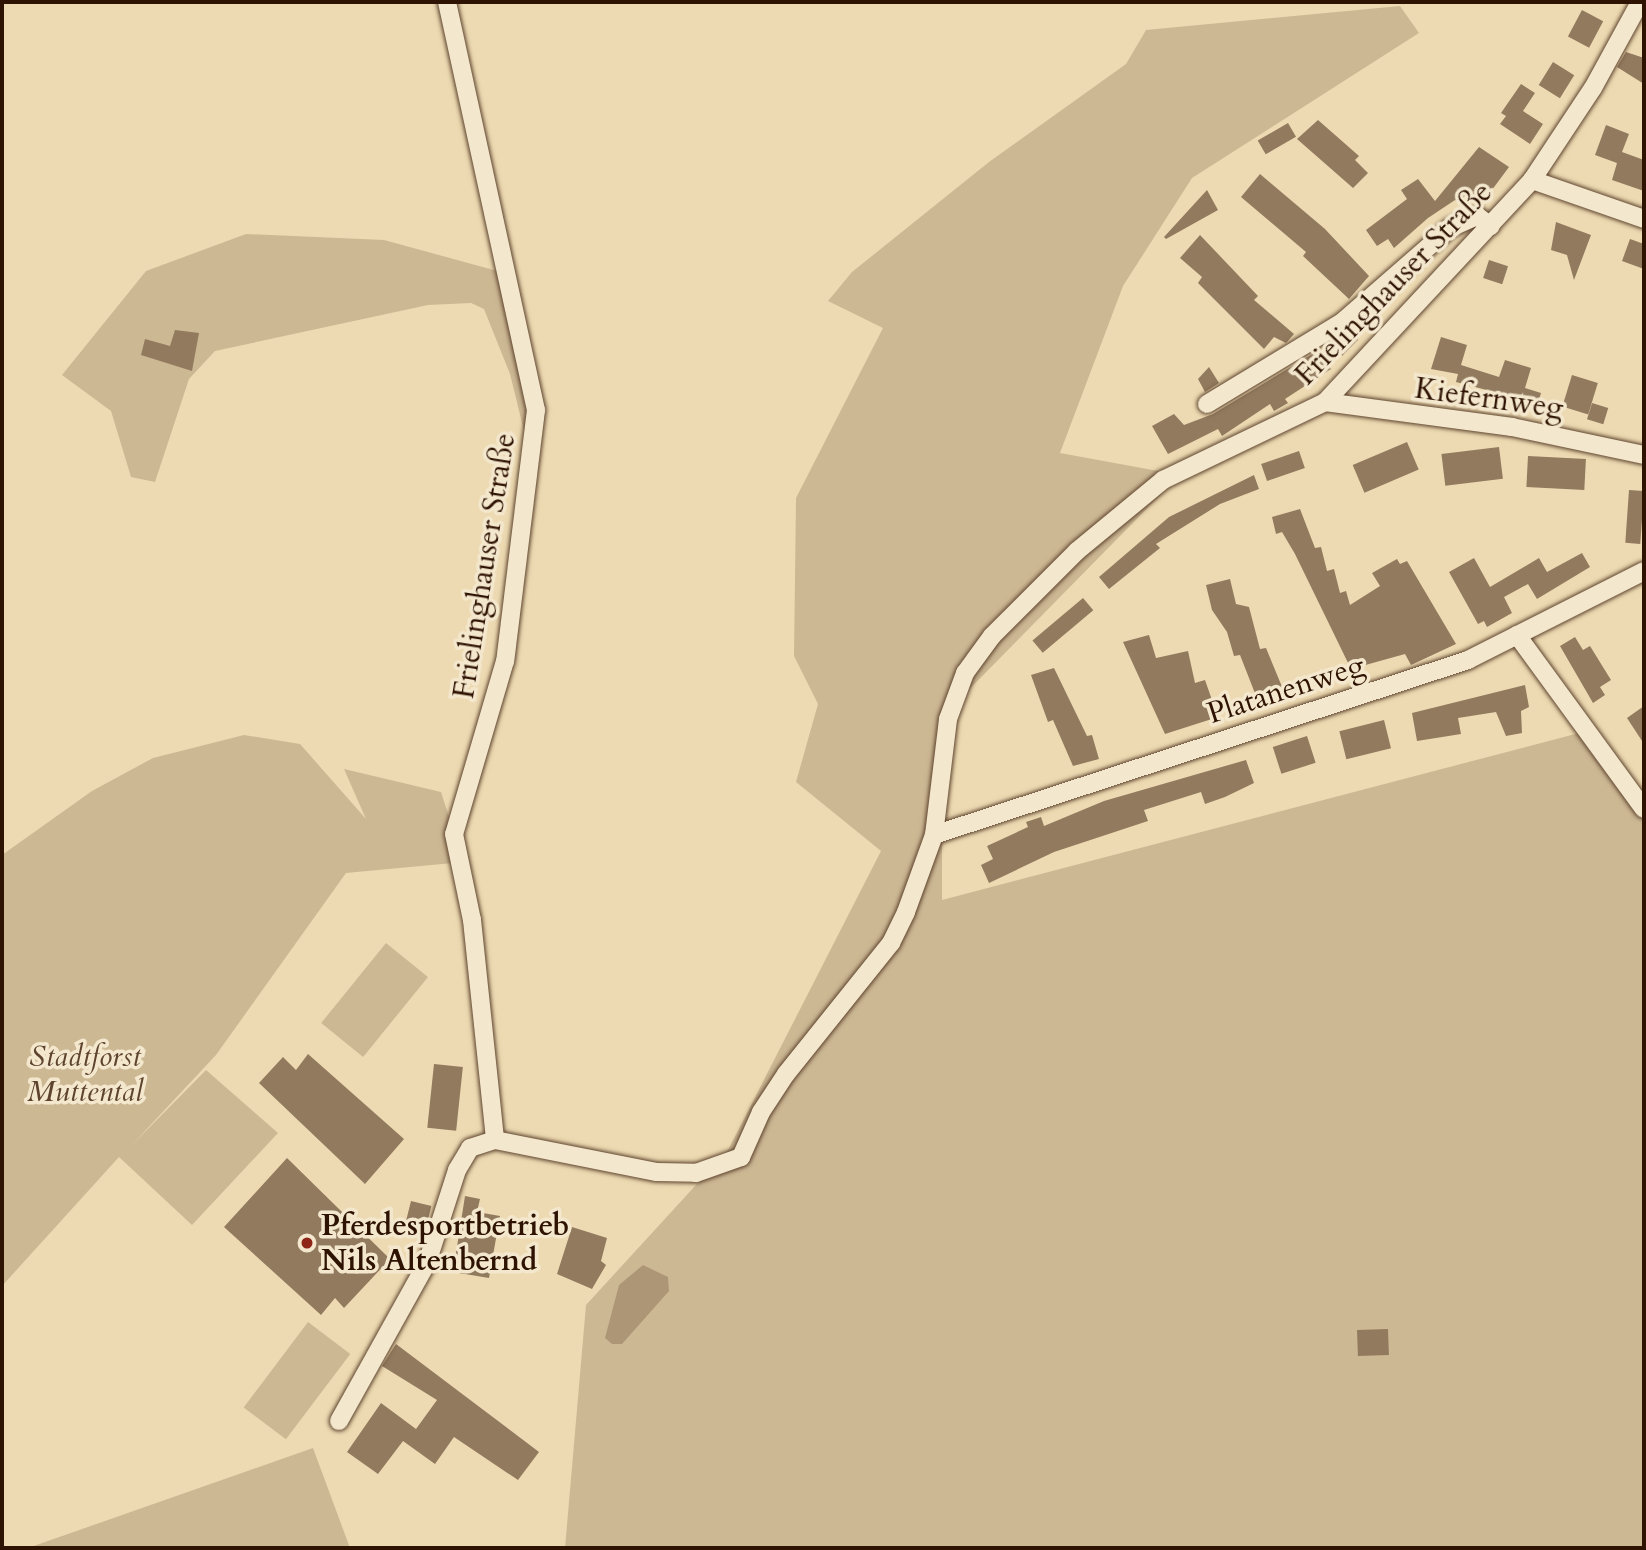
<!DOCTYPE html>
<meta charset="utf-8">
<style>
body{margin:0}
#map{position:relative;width:1646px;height:1550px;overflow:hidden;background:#eddab2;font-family:Cardo,serif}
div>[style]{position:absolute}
.green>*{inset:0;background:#cdb894;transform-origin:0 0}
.water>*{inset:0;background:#ac9676}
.building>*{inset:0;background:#917a5e;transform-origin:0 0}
.roads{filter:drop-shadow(0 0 2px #5e442e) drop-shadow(0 0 2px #5e442e)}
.minor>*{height:18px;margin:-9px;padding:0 9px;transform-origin:9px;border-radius:9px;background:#f3e7cd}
.dots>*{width:19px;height:19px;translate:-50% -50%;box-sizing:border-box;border:4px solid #f3e7cd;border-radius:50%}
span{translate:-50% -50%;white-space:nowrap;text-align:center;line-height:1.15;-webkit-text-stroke:7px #f3e7cd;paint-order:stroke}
.street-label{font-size:30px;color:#2e1202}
.park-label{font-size:30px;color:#5e442e;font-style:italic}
.poi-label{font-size:30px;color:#2e1202;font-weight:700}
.left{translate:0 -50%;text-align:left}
.frame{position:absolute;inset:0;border:4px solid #2e1202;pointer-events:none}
</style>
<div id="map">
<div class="green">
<div style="clip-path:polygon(1400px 6px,1419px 33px,1192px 178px,1123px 286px,1060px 453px,1180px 475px,942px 717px,942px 900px,1583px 732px,1644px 819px,1644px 1548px,565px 1548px,586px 1305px,728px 1150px,881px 851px,796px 782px,818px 704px,794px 656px,796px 498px,883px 328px,828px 301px,852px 272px,989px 162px,1126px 64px,1146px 30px)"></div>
<div style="clip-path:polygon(246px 234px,384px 240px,501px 272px,527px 398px,528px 447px,510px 374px,484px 309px,471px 303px,428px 305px,215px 351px,189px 379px,155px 482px,131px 477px,111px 411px,62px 375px,146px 271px)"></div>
<div style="clip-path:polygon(244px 735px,300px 744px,366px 819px,344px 769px,441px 792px,450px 820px,453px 863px,346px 873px,216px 1055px,131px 1146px,206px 1070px,278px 1133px,192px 1225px,119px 1157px,2px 1286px,2px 855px,92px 791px,153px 758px)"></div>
<div style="left:386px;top:943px;width:54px;height:103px;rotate:39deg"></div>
<div style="left:308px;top:1322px;width:53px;height:107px;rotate:37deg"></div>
<div style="clip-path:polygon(313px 1448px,350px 1548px,28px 1548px)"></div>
</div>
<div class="water">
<div style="clip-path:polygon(643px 1265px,668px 1277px,669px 1291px,622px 1344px,612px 1344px,605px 1338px,619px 1285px)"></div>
</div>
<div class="building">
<div style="left:1582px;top:10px;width:24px;height:30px;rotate:28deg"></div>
<div style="clip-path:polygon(1626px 52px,1644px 58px,1644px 84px,1617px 67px)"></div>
<div style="left:1553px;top:62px;width:25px;height:27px;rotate:32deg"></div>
<div style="clip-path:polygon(1521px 84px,1535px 93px,1523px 111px,1543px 124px,1530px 144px,1500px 124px,1506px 116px,1501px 113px)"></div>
<div style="clip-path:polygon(1318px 120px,1359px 156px,1355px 160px,1368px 173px,1353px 188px,1297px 139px)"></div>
<div style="left:1288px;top:123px;width:16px;height:35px;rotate:60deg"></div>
<div style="clip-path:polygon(1606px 125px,1629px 134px,1622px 152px,1644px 160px,1644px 191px,1612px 180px,1617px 163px,1595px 155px)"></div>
<div style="clip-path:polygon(1479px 147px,1509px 167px,1483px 202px,1468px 191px,1460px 203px,1455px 200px,1428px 218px,1394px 248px,1388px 239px,1377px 246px,1366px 230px,1407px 199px,1401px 190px,1418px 179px,1435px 201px)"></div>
<div style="clip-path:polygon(1260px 174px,1325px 229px,1369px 276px,1349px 299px,1303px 256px,1306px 252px,1241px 197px)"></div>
<div style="clip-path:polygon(1207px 190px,1218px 210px,1166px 239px,1164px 237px)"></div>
<div style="clip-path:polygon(1556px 222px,1591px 235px,1574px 280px,1567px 255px,1551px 250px)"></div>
<div style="clip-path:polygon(1200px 235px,1258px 296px,1254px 300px,1294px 334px,1286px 343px,1274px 337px,1264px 349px,1198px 283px,1202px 277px,1180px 258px)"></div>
<div style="clip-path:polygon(1630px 239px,1644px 244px,1644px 269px,1622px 261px)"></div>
<div style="left:1489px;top:260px;width:20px;height:19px;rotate:18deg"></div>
<div style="clip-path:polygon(1359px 323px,1358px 340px,1342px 356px,1340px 337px)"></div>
<div style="clip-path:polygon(175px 330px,199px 333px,192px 371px,141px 355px,145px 339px,170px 346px)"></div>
<div style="clip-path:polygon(1441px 337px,1467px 345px,1461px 365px,1499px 377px,1505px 360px,1531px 368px,1525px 388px,1541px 393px,1536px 410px,1520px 404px,1521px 399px,1456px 382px,1458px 374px,1431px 369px)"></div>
<div style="clip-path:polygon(1319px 350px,1331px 369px,1285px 399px,1288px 403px,1274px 411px,1270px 404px,1222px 436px,1218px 429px,1168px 454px,1152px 426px,1174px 414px,1184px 425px,1213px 414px)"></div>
<div style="clip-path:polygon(1209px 367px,1219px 383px,1205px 392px,1198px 379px)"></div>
<div style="left:1572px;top:375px;width:27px;height:33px;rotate:17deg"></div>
<div style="left:1592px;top:403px;width:17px;height:17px;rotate:17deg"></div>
<div style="left:1407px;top:442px;width:30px;height:59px;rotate:67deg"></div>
<div style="left:1499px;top:447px;width:32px;height:58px;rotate:83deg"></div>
<div style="left:1299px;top:451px;width:18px;height:40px;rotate:71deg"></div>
<div style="left:1528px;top:456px;width:58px;height:31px;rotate:3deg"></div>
<div style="clip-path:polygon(1254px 475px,1259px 489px,1220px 504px,1156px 544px,1160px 548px,1109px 589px,1099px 577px,1169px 517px)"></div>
<div style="left:1629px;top:490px;width:15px;height:53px;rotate:4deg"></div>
<div style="clip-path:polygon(1300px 509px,1315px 548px,1321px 547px,1327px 571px,1334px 569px,1340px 593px,1346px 591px,1350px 605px,1380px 586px,1372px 573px,1397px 559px,1400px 564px,1407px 561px,1456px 644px,1411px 665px,1405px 654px,1351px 669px,1295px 554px,1282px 532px,1276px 534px,1272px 517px)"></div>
<div style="clip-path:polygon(1582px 553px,1590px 567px,1537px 599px,1528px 584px,1504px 597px,1512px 613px,1487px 627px,1484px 621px,1478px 624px,1449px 572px,1474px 558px,1490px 587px,1539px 558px,1547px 572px)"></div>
<div style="clip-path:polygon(1230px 579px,1236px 604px,1249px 607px,1260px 649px,1266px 648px,1285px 694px,1258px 701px,1240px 655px,1234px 656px,1227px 632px,1212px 610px,1206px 585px)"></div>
<div style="left:1083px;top:598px;width:16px;height:66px;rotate:50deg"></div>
<div style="clip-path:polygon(1149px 635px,1156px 658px,1188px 651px,1195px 683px,1205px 680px,1218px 717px,1165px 734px,1123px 642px)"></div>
<div style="clip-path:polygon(1575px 637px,1583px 650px,1590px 646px,1611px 680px,1600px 687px,1605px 695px,1593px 703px,1560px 646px)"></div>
<div style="clip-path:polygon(1054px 668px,1087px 736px,1092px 735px,1099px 759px,1073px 766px,1053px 720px,1048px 722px,1031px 675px)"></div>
<div style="clip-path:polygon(1525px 685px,1529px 707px,1521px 711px,1522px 733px,1506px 736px,1496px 712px,1458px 718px,1461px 734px,1417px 741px,1412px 713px)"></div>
<div style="clip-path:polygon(1644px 706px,1644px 744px,1627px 718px)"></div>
<div style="left:1384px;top:720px;width:29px;height:46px;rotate:76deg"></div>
<div style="left:1307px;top:736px;width:28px;height:36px;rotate:72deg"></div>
<div style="clip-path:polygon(1246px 760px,1254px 783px,1225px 797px,1205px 804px,1201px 792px,1144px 810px,1148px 821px,1054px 852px,989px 883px,981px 865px,993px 859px,987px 846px,1028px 827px,1026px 822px,1041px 817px,1044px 826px,1104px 801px)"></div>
<div style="clip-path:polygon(308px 1054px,404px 1139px,365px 1184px,259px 1083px,283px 1057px,296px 1070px)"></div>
<div style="left:434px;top:1064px;width:29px;height:64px;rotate:6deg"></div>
<div style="clip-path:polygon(287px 1158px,390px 1259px,344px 1308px,335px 1298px,321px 1315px,224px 1227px)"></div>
<div style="clip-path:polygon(465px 1196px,480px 1199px,477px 1212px,500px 1216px,489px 1278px,453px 1272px)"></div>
<div style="left:411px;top:1201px;width:21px;height:28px;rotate:14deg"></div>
<div style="clip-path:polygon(572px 1227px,607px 1238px,601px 1261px,606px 1265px,592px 1289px,557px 1274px)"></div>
<div style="left:1388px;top:1329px;width:26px;height:31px;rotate:88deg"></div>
<div style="clip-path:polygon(396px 1344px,539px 1452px,518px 1480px,454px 1437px,435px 1464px,403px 1441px,378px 1474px,347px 1452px,381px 1403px,416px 1429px,437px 1400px,382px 1366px)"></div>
</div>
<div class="roads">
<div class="minor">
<div style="left:447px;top:2px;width:418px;rotate:77.7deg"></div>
<div style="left:536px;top:410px;width:253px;rotate:97deg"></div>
<div style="left:505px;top:661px;width:180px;rotate:106.4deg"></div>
<div style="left:454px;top:834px;width:88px;rotate:78.2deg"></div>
<div style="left:472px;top:920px;width:221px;rotate:84deg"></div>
<div style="left:1532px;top:180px;width:119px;rotate:19.2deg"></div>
<div style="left:1325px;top:402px;width:189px;rotate:7.6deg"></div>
<div style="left:1512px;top:427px;width:135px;rotate:12deg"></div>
<div style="left:1207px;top:404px;width:157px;rotate:-31.2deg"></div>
<div style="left:1341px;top:323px;width:145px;rotate:-41.1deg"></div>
<div style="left:1450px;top:228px;width:30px;rotate:-24deg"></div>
<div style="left:1477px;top:216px;width:17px;rotate:36deg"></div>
<div style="left:1517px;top:635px;width:215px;rotate:53.9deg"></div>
<div style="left:934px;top:835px;width:562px;rotate:-18.14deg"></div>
<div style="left:1468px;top:660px;width:197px;rotate:-26.8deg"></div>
<div style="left:339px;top:1421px;width:181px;rotate:-60.9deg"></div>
<div style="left:427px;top:1263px;width:98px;rotate:-72.1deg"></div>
<div style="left:457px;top:1170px;width:26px;rotate:-59deg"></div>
<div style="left:470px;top:1148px;width:26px;rotate:-18deg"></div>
<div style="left:495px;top:1140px;width:165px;rotate:11.2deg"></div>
<div style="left:657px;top:1172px;width:39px;rotate:1deg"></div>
<div style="left:696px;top:1173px;width:48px;rotate:-19.6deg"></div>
<div style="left:741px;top:1157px;width:49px;rotate:-66deg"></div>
<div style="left:761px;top:1112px;width:45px;rotate:-56.7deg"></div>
<div style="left:786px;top:1074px;width:168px;rotate:-51.3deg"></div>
<div style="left:891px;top:943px;width:34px;rotate:-64deg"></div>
<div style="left:906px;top:912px;width:82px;rotate:-70deg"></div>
<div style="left:934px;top:835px;width:117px;rotate:-83.1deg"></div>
<div style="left:948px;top:719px;width:49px;rotate:-69.7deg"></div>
<div style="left:965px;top:673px;width:46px;rotate:-53.9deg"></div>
<div style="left:992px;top:636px;width:120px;rotate:-45deg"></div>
<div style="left:1077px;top:551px;width:112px;rotate:-39.5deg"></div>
<div style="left:1163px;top:480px;width:180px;rotate:-25.7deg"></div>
<div style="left:1325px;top:402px;width:304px;rotate:-47deg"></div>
<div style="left:1532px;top:180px;width:110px;rotate:-56.5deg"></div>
<div style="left:1593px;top:88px;width:98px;rotate:-61.3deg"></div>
</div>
</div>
<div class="dots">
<div style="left:307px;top:1243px;background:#8f2418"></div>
</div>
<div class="street-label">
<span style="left:1394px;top:284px;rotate:-46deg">Frielinghauser Straße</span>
<span style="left:1489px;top:399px;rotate:8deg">Kiefernweg</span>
<span style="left:485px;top:566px;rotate:-81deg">Frielinghauser Straße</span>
<span style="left:1286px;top:690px;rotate:-18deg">Platanenweg</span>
</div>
<div class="park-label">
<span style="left:85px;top:1074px">Stadtforst<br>Muttental</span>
</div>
<div class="poi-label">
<span class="left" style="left:321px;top:1243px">Pferdesportbetrieb<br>Nils Altenbernd</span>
</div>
<div class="frame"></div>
</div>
